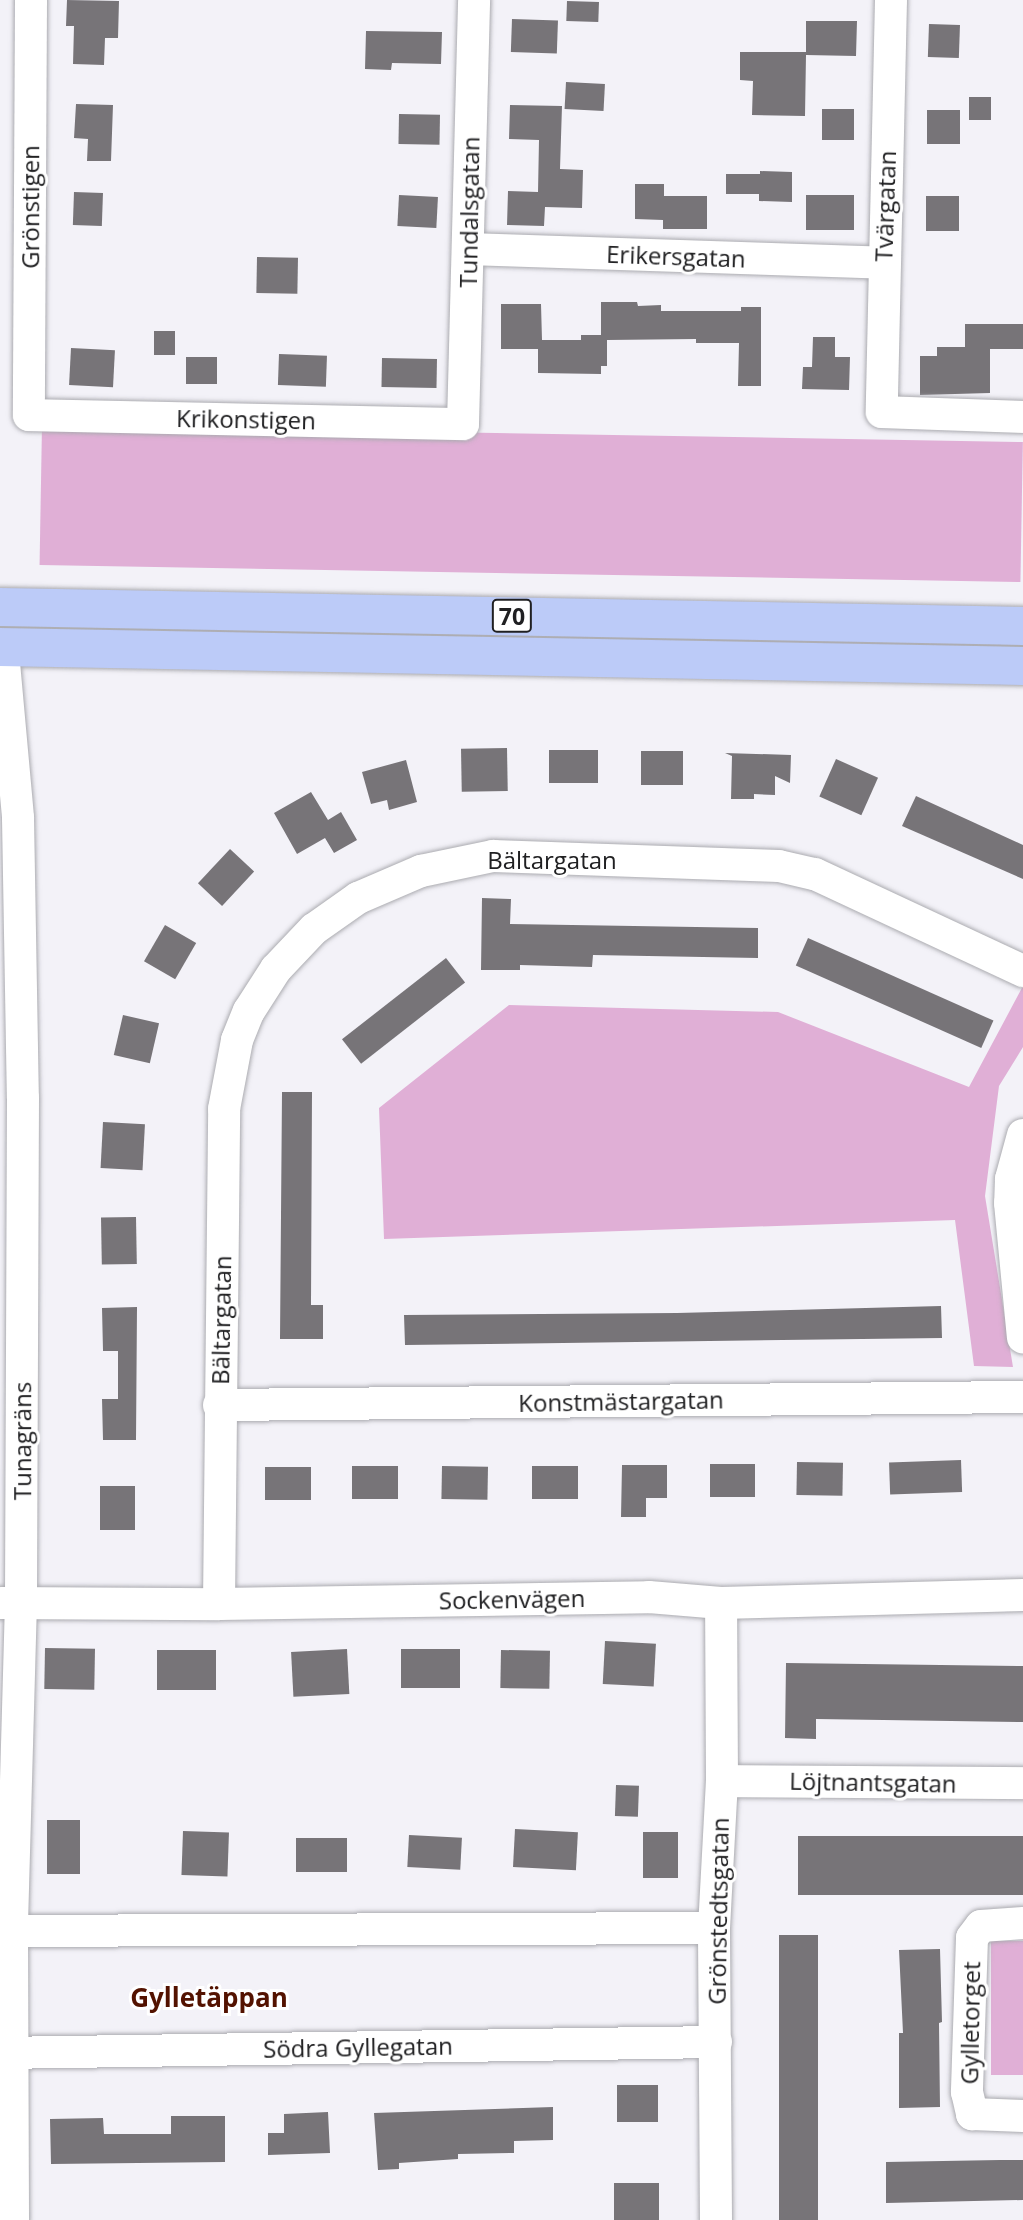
<!DOCTYPE html>
<html>
<head>
<meta charset="utf-8">
<style>
	body { margin:0 }
	#map { position:relative; width:1023px; height:2220px; overflow:hidden; background:#f3f2f8; font-family:"Open Sans",sans-serif }
	div>[style] { position:absolute }
	[style*='--x'] { left:calc(var(--x)*1px); top:calc(var(--y)*1px); width:calc(var(--w)*1px); rotate:calc(var(--a)*1deg) }
	.green>* { inset:0; background:#e0afd6; transform-origin:0 0 }
	.building>* { inset:0; background:#777478; transform-origin:0 0 }
	.roads { filter:drop-shadow(0 0 2px #ababb0) drop-shadow(0 0 2px #ababb0) }
	.minor>* { height:32px; margin:-16px; padding:0 16px; transform-origin:16px; border-radius:16px; background:#fff }
	.trunk>* { height:38px; margin:-19px; padding:0 19px; transform-origin:19px; border-radius:19px; background:#bccbf8 }
	span { translate:-50% -50%; white-space:nowrap; text-align:center; line-height:1.15; -webkit-text-stroke:6px #fff; paint-order:stroke }
	.shield-label span { padding:2px 5px; background:#fff; border:2px solid; border-radius:5px; -webkit-text-stroke-width:0 }
	.shield-label { font-size:23px; color:#202022; font-weight:700 }
	.street-label { font-size:24px; color:#202022 }
	.neighbourhood-label { font-size:26px; color:#531200; font-weight:700 }
</style>
</head>
<body>
<div id="map">
	<div class="green">
		<i style="left:42px;top:425px;width:981px;height:140px;rotate:1deg"></i>
		<i style="clip-path:polygon(1023px 986px,1023px 1047px,999px 1086px,985px 1196px,1013px 1367px,974px 1366px,955px 1220px,384px 1239px,379px 1108px,509px 1005px,778px 1012px,969px 1087px)"></i>
		<i style="left:1023px;top:1941px;width:134px;height:32px;rotate:90deg"></i>
	</div>
	<div class="building">
		<i style="clip-path:polygon(67px 0,119px 1px,118px 38px,105px 38px,104px 65px,73px 64px,74px 26px,66px 26px)"></i>
		<i style="left:567px;top:1px;width:32px;height:20px;rotate:2deg"></i>
		<i style="left:512px;top:19px;width:46px;height:33px;rotate:2deg"></i>
		<i style="clip-path:polygon(806px 21px,857px 21px,856px 56px,806px 55px,805px 116px,752px 115px,753px 81px,740px 80px,740px 52px,806px 52px)"></i>
		<i style="left:929px;top:24px;width:31px;height:33px;rotate:2deg"></i>
		<i style="clip-path:polygon(366px 31px,442px 32px,441px 64px,392px 63px,391px 70px,365px 69px)"></i>
		<i style="left:566px;top:82px;width:39px;height:27px;rotate:3deg"></i>
		<i style="left:969px;top:97px;width:22px;height:23px"></i>
		<i style="clip-path:polygon(76px 104px,113px 105px,111px 161px,87px 161px,88px 139px,74px 138px)"></i>
		<i style="clip-path:polygon(510px 105px,562px 106px,560px 169px,583px 170px,582px 208px,545px 207px,544px 226px,507px 225px,508px 191px,538px 192px,539px 140px,509px 139px)"></i>
		<i style="left:822px;top:109px;width:32px;height:31px"></i>
		<i style="left:927px;top:110px;width:33px;height:34px"></i>
		<i style="left:399px;top:114px;width:41px;height:30px;rotate:1deg"></i>
		<i style="clip-path:polygon(760px 171px,792px 172px,792px 202px,759px 201px,759px 194px,726px 194px,726px 174px,760px 174px)"></i>
		<i style="clip-path:polygon(635px 184px,664px 184px,664px 196px,707px 196px,707px 229px,663px 229px,663px 220px,635px 219px)"></i>
		<i style="left:74px;top:192px;width:29px;height:33px;rotate:2deg"></i>
		<i style="left:399px;top:195px;width:39px;height:31px;rotate:3deg"></i>
		<i style="left:806px;top:195px;width:48px;height:35px"></i>
		<i style="left:926px;top:196px;width:33px;height:35px"></i>
		<i style="left:257px;top:257px;width:41px;height:36px;rotate:1deg"></i>
		<i style="clip-path:polygon(601px 302px,637px 302px,638px 306px,661px 305px,661px 311px,741px 311px,741px 307px,761px 307px,761px 386px,738px 386px,739px 343px,696px 343px,696px 339px,607px 340px,607px 366px,601px 366px,601px 374px,538px 373px,538px 349px,501px 349px,501px 304px,541px 304px,542px 340px,581px 340px,581px 335px,601px 335px)"></i>
		<i style="clip-path:polygon(965px 324px,1023px 324px,1023px 349px,990px 349px,990px 393px,920px 395px,920px 356px,937px 356px,937px 347px,965px 347px)"></i>
		<i style="left:154px;top:331px;width:21px;height:24px"></i>
		<i style="clip-path:polygon(813px 337px,835px 337px,835px 357px,850px 357px,849px 390px,802px 389px,803px 367px,812px 367px)"></i>
		<i style="left:71px;top:348px;width:44px;height:37px;rotate:3deg"></i>
		<i style="left:279px;top:354px;width:48px;height:31px;rotate:2deg"></i>
		<i style="left:186px;top:357px;width:31px;height:27px"></i>
		<i style="left:382px;top:358px;width:55px;height:29px;rotate:1deg"></i>
		<i style="left:507px;top:748px;width:43px;height:46px;rotate:89deg"></i>
		<i style="left:549px;top:750px;width:49px;height:33px"></i>
		<i style="left:641px;top:751px;width:42px;height:34px"></i>
		<i style="clip-path:polygon(725px 753px,791px 755px,790px 783px,775px 776px,775px 795px,754px 794px,754px 799px,731px 799px,732px 756px)"></i>
		<i style="left:836px;top:759px;width:46px;height:41px;rotate:24deg"></i>
		<i style="clip-path:polygon(406px 760px,417px 802px,389px 810px,387px 800px,371px 804px,362px 772px)"></i>
		<i style="clip-path:polygon(311px 792px,328px 820px,341px 812px,357px 840px,334px 853px,325px 838px,297px 854px,274px 813px)"></i>
		<i style="clip-path:polygon(916px 796px,1023px 845px,1023px 879px,902px 826px)"></i>
		<i style="left:230px;top:849px;width:33px;height:47px;rotate:43deg"></i>
		<i style="clip-path:polygon(482px 898px,511px 899px,510px 924px,758px 928px,758px 958px,593px 955px,592px 967px,520px 965px,520px 970px,481px 970px)"></i>
		<i style="left:165px;top:925px;width:36px;height:42px;rotate:30deg"></i>
		<i style="left:808px;top:938px;width:203px;height:30px;rotate:24deg"></i>
		<i style="left:446px;top:958px;width:31px;height:132px;rotate:52deg"></i>
		<i style="left:123px;top:1015px;width:37px;height:41px;rotate:13deg"></i>
		<i style="clip-path:polygon(282px 1092px,312px 1092px,311px 1305px,323px 1305px,323px 1339px,280px 1339px)"></i>
		<i style="left:103px;top:1122px;width:42px;height:46px;rotate:3deg"></i>
		<i style="left:136px;top:1217px;width:47px;height:35px;rotate:89deg"></i>
		<i style="clip-path:polygon(941px 1306px,942px 1338px,405px 1345px,404px 1315px,677px 1313px)"></i>
		<i style="clip-path:polygon(137px 1307px,136px 1440px,103px 1440px,102px 1399px,118px 1399px,118px 1351px,103px 1351px,102px 1308px)"></i>
		<i style="left:961px;top:1460px;width:32px;height:72px;rotate:88deg"></i>
		<i style="left:797px;top:1462px;width:46px;height:33px;rotate:1deg"></i>
		<i style="left:710px;top:1464px;width:45px;height:33px"></i>
		<i style="clip-path:polygon(622px 1465px,667px 1465px,667px 1498px,646px 1498px,646px 1517px,621px 1517px)"></i>
		<i style="left:352px;top:1466px;width:46px;height:33px"></i>
		<i style="left:442px;top:1466px;width:46px;height:33px;rotate:1deg"></i>
		<i style="left:532px;top:1466px;width:46px;height:33px"></i>
		<i style="left:265px;top:1467px;width:46px;height:33px"></i>
		<i style="left:100px;top:1486px;width:35px;height:44px"></i>
		<i style="left:605px;top:1641px;width:51px;height:43px;rotate:3deg"></i>
		<i style="left:45px;top:1648px;width:50px;height:41px;rotate:1deg"></i>
		<i style="left:347px;top:1649px;width:45px;height:56px;rotate:87deg"></i>
		<i style="left:401px;top:1649px;width:59px;height:39px"></i>
		<i style="left:157px;top:1650px;width:59px;height:40px"></i>
		<i style="left:501px;top:1650px;width:49px;height:38px;rotate:1deg"></i>
		<i style="clip-path:polygon(786px 1663px,1023px 1666px,1023px 1722px,816px 1719px,816px 1739px,785px 1738px)"></i>
		<i style="left:616px;top:1785px;width:23px;height:31px;rotate:2deg"></i>
		<i style="left:47px;top:1820px;width:33px;height:54px"></i>
		<i style="left:515px;top:1829px;width:63px;height:38px;rotate:3deg"></i>
		<i style="left:183px;top:1831px;width:46px;height:44px;rotate:2deg"></i>
		<i style="left:643px;top:1832px;width:35px;height:46px"></i>
		<i style="left:409px;top:1835px;width:53px;height:32px;rotate:3deg"></i>
		<i style="left:798px;top:1836px;width:225px;height:59px"></i>
		<i style="left:296px;top:1838px;width:51px;height:34px"></i>
		<i style="left:779px;top:1935px;width:39px;height:285px"></i>
		<i style="clip-path:polygon(940px 1949px,942px 2022px,939px 2023px,940px 2107px,899px 2108px,899px 2033px,903px 2033px,899px 1950px)"></i>
		<i style="left:617px;top:2085px;width:41px;height:37px"></i>
		<i style="clip-path:polygon(553px 2107px,553px 2140px,514px 2141px,514px 2153px,458px 2154px,458px 2159px,399px 2163px,399px 2169px,378px 2170px,374px 2113px)"></i>
		<i style="clip-path:polygon(328px 2112px,330px 2153px,268px 2155px,268px 2133px,284px 2133px,284px 2114px)"></i>
		<i style="clip-path:polygon(171px 2116px,225px 2116px,225px 2162px,51px 2164px,50px 2119px,103px 2118px,104px 2134px,171px 2134px)"></i>
		<i style="clip-path:polygon(1000px 2160px,1023px 2160px,1023px 2200px,886px 2203px,886px 2162px)"></i>
		<i style="left:614px;top:2183px;width:45px;height:37px"></i>
	</div>
	<div class="roads">
		<div class="minor">
			<i style="--x:31;--y:0;--w:415;--a:90.3"></i>
			<i style="--x:29;--y:415;--w:434;--a:1.2"></i>
			<i style="--x:463;--y:424;--w:424;--a:-88.5"></i>
			<i style="--x:891;--y:0;--w:412;--a:91.3"></i>
			<i style="--x:882;--y:412;--w:141;--a:2"></i>
			<i style="--x:469;--y:249;--w:415;--a:1.9"></i>
			<i style="--x:4;--y:663;--w:156;--a:84.8"></i>
			<i style="--x:18;--y:818;--w:280;--a:89"></i>
			<i style="--x:23;--y:1098;--w:504;--a:90.23"></i>
			<i style="--x:21;--y:1602;--w:328;--a:91.6"></i>
			<i style="--x:12;--y:1930;--w:290;--a:89.8"></i>
			<i style="--x:1023;--y:1135;--w:46;--a:105.3"></i>
			<i style="--x:1011;--y:1179;--w:24;--a:92"></i>
			<i style="--x:1010;--y:1203;--w:135;--a:84.5"></i>
			<i style="--x:219;--y:1405;--w:804;--a:-0.57"></i>
			<i style="--x:1;--y:1603;--w:218;--a:0.3"></i>
			<i style="--x:219;--y:1604;--w:430;--a:-0.9"></i>
			<i style="--x:649;--y:1597;--w:72;--a:4.8"></i>
			<i style="--x:721;--y:1603;--w:302;--a:-1.5"></i>
			<i style="--x:219;--y:1604;--w:495;--a:-89.4"></i>
			<i style="--x:224;--y:1109;--w:70;--a:-79.3"></i>
			<i style="--x:237;--y:1040;--w:31;--a:-68"></i>
			<i style="--x:249;--y:1011;--w:50;--a:-57.3"></i>
			<i style="--x:276;--y:969;--w:55;--a:-46.5"></i>
			<i style="--x:314;--y:929;--w:54;--a:-35.2"></i>
			<i style="--x:358;--y:898;--w:69;--a:-23.2"></i>
			<i style="--x:421;--y:871;--w:74;--a:-11.8"></i>
			<i style="--x:493;--y:856;--w:286;--a:2"></i>
			<i style="--x:779;--y:866;--w:37;--a:13"></i>
			<i style="--x:815;--y:874;--w:230;--a:25"></i>
			<i style="--x:722;--y:1781;--w:301;--a:0.4"></i>
			<i style="--x:1023;--y:1923;--w:42;--a:175.9"></i>
			<i style="--x:981;--y:1926;--w:15;--a:127"></i>
			<i style="--x:972;--y:1938;--w:154;--a:91.9"></i>
			<i style="--x:967;--y:2092;--w:23;--a:77"></i>
			<i style="--x:972;--y:2114;--w:51;--a:2.2"></i>
			<i style="--x:0;--y:1931;--w:714;--a:-0.24"></i>
			<i style="--x:0;--y:2053;--w:716;--a:-0.88"></i>
			<i style="--x:716;--y:2220;--w:292;--a:-90.4"></i>
			<i style="--x:714;--y:1928;--w:147;--a:-86.9"></i>
			<i style="--x:722;--y:1781;--w:178;--a:-90.3"></i>
		</div>
		<div class="trunk">
			<i style="--x:0;--y:607;--w:1023;--a:1.06"></i>
			<i style="--x:0;--y:647;--w:1023;--a:1.06"></i>
		</div>
	</div>
	<div class="shield-label">
		<span style="left:512px;top:616px">70</span>
	</div>
	<div class="street-label">
		<span style="left:885px;top:206px;rotate:-88deg">Tvärgatan</span>
		<span style="left:30px;top:207px;rotate:-90deg">Grönstigen</span>
		<span style="left:469px;top:212px;rotate:-89deg">Tundalsgatan</span>
		<span style="left:676px;top:256px;rotate:2deg">Erikersgatan</span>
		<span style="left:246px;top:419px;rotate:1deg">Krikonstigen</span>
		<span style="left:552px;top:860px">Bältargatan</span>
		<span style="left:221px;top:1320px;rotate:-89deg">Bältargatan</span>
		<span style="left:621px;top:1401px;rotate:-1deg">Konstmästargatan</span>
		<span style="left:22px;top:1441px;rotate:-90deg">Tunagräns</span>
		<span style="left:512px;top:1599px;rotate:-1deg">Sockenvägen</span>
		<span style="left:873px;top:1782px;rotate:1deg">Löjtnantsgatan</span>
		<span style="left:718px;top:1911px;rotate:-89deg">Grönstedtsgatan</span>
		<span style="left:970px;top:2023px;rotate:-89deg">Gylletorget</span>
		<span style="left:358px;top:2047px;rotate:-1deg">Södra Gyllegatan</span>
	</div>
	<div class="neighbourhood-label">
		<span style="left:209px;top:1998px">Gylletäppan</span>
	</div>
</div>
</body>
</html>
